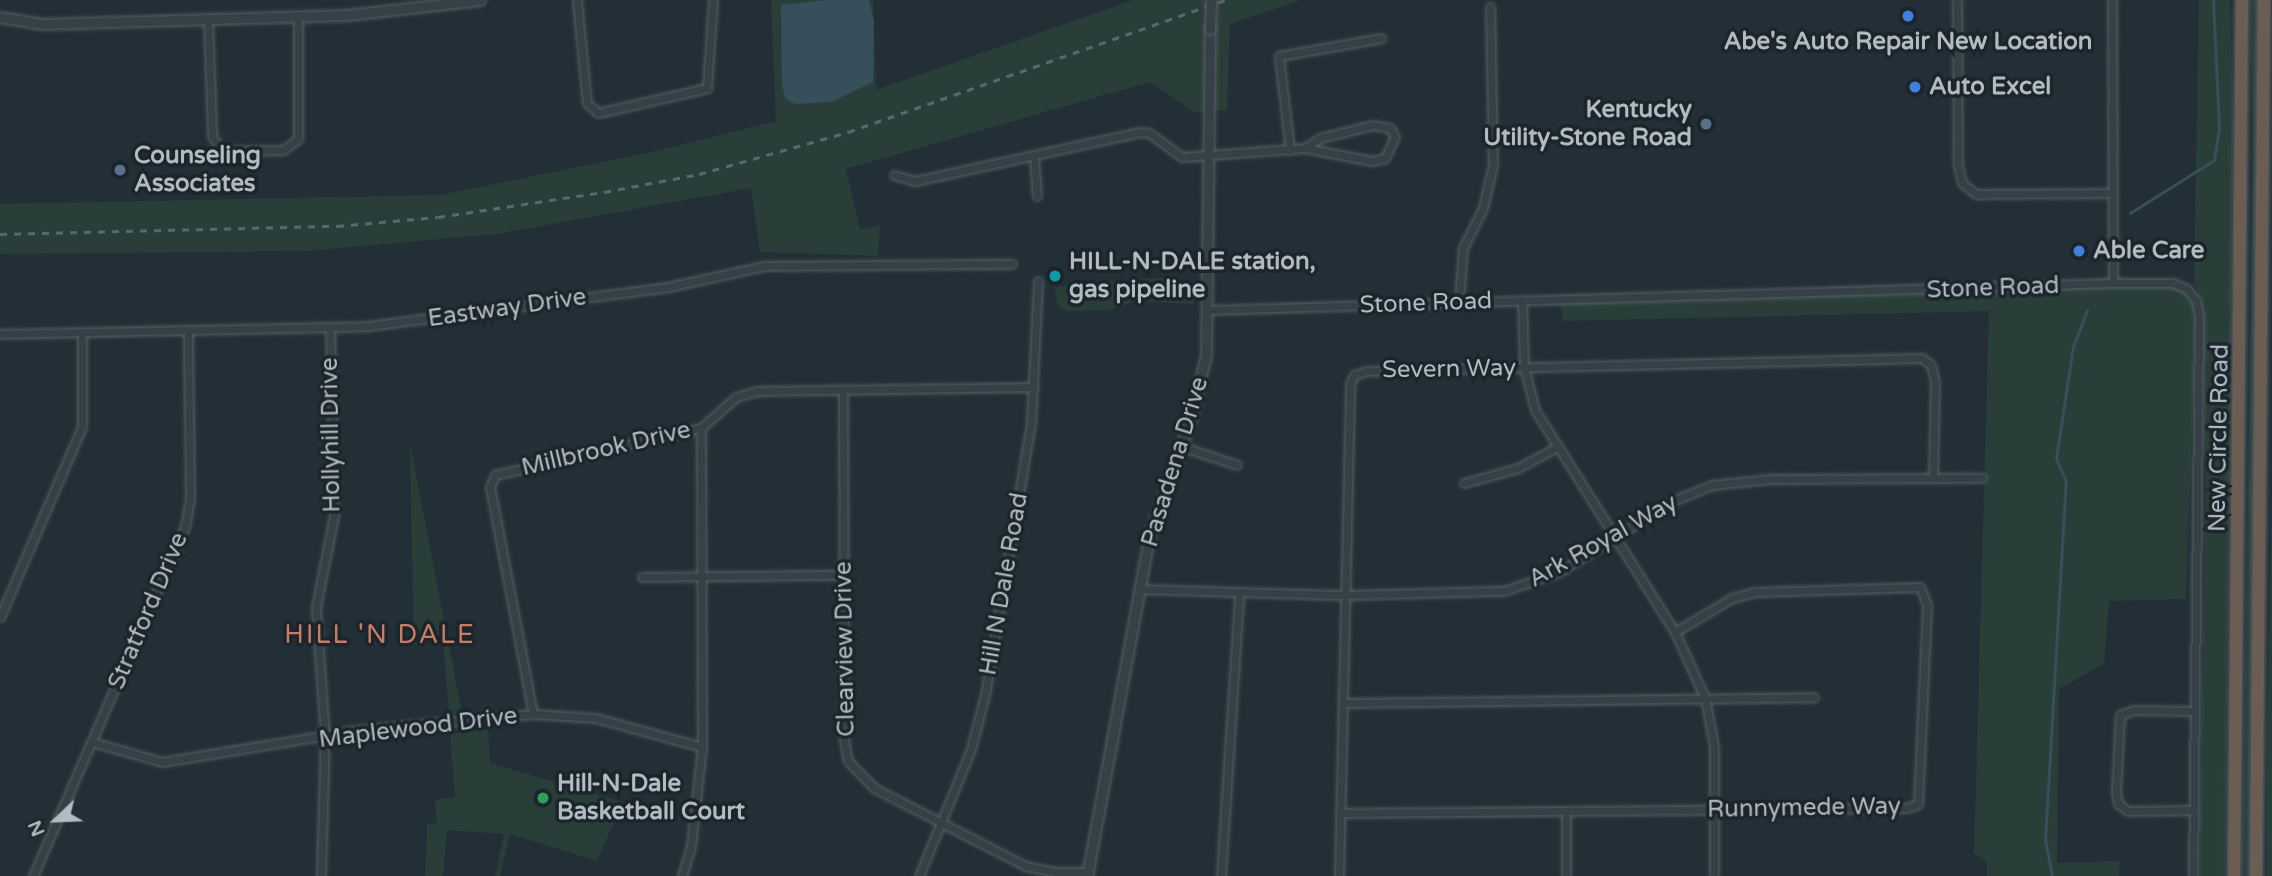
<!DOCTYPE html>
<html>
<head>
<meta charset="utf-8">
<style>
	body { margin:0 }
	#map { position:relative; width:2272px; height:876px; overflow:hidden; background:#222f36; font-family:"Varela Round",sans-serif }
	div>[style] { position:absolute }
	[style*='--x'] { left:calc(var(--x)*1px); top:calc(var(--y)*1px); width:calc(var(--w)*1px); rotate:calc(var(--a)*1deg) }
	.green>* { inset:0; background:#2a3e39 }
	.water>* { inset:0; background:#374e5b }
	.stream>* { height:2.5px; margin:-1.25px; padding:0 1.25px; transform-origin:1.25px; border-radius:1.25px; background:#374e5b }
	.roads { filter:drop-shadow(0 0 2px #535e64) drop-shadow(0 0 2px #535e64) }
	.minor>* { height:7px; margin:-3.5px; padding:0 3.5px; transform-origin:3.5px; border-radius:3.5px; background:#364047 }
	.tertiary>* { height:9px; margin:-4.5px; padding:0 4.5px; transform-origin:4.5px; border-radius:4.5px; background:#364047 }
	.motorway>* { height:12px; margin:-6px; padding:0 6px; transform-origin:6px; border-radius:6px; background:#6c5d53 }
	.rail>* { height:2.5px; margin-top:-1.25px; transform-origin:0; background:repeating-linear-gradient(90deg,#5a676f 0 7px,transparent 0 14px) }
	.bridges { filter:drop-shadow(0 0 2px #535e64) drop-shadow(0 0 2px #535e64) }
	.tertiary-bridge>* { height:9px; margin:-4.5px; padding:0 4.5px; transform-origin:4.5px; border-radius:4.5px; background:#364047 }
	.dots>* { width:19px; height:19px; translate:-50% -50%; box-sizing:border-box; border:4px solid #1b252b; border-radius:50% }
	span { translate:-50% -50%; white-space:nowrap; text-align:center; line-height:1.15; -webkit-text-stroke:7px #1b252b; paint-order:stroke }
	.poi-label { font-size:24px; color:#b0bbc3; font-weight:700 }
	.left { translate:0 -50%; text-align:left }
	.right { translate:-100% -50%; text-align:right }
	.street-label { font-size:24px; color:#b0bbc3 }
	.neighbourhood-label { font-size:26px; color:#c97d65; letter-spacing:2px }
	.north { position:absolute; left:21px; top:785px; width:70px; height:70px; -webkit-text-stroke:5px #1b252b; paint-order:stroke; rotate:247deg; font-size:19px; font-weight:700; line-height:28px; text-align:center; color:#b0bbc3 }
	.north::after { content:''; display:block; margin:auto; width:24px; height:32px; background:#b0bbc3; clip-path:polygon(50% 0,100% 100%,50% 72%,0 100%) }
</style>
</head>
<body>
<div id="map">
	<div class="green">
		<i style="clip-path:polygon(771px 0,873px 0,876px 90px,1133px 0,1301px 0,1230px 24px,1227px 110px,1196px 113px,1150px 82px,846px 169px,860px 229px,880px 225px,878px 256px,760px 252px,751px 188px,497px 234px,306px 251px,0 254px,0 204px,440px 195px,652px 152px,776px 121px)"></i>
		<i style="clip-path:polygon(2199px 0,2230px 0,2233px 114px,2225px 876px,2199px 876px,2206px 479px,2201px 299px,2194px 283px)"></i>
		<i style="clip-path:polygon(2250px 0,2258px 0,2251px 876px,2242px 876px,2253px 153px)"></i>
		<i style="clip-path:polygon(1169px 278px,1197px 282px,1193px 304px,1136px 301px,1109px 310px,1067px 311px,1058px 306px,1055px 291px,1055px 287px,1091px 282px)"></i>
		<i style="clip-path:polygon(2148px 283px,2187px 289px,2196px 301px,2186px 599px,2109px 601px,2104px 663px,2059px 689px,2057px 863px,2120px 861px,2119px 876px,1987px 876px,1987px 862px,1974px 853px,1989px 311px,1563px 321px,1560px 299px)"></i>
		<i style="clip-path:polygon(410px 444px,462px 713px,449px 714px,443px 639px,414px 645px)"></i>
		<i style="clip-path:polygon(2272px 492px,2272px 876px,2267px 876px,2267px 742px)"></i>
		<i style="clip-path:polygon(488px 729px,490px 763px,623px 802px,597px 861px,510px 834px,500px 876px,495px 876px,504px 834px,447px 830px,443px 876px,425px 876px,427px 824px,437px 823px,435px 800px,455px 797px,450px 734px)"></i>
	</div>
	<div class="water">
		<i style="clip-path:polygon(826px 0,869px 0,874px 21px,873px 82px,831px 102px,795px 104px,785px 98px,782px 84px,781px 5px)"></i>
	</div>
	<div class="stream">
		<i style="--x:2130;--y:213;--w:99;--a:-32.2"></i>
		<i style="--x:2214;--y:160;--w:33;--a:-81"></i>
		<i style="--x:2219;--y:127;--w:127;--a:-92.7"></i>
		<i style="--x:2052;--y:876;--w:36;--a:-101"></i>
		<i style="--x:2045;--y:841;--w:360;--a:-86.7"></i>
		<i style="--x:2066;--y:482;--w:25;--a:-113"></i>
		<i style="--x:2056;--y:459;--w:113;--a:-81.4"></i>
		<i style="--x:2073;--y:347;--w:39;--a:-69"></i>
	</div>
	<div class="roads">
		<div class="minor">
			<i style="--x:577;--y:0;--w:103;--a:84.5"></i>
			<i style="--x:587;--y:103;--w:15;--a:42"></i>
			<i style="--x:598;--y:113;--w:112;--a:-12.9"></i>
			<i style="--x:707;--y:88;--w:88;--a:-86.1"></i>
			<i style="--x:1957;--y:0;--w:165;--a:89.7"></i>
			<i style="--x:1958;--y:165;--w:18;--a:77"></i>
			<i style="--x:1962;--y:183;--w:18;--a:38"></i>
			<i style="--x:1976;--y:194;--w:136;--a:-0.4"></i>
			<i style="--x:2112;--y:0;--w:283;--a:89.8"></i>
			<i style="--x:208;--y:19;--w:117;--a:88"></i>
			<i style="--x:212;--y:136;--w:15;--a:58"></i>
			<i style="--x:220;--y:149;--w:10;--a:11"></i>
			<i style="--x:230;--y:151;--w:53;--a:-1.1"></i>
			<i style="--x:283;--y:150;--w:19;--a:-36"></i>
			<i style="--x:298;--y:139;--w:123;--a:-90"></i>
			<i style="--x:1290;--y:150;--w:95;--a:-96.7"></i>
			<i style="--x:1279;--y:56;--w:104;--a:-10"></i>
			<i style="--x:1034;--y:156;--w:40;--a:85.7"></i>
			<i style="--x:894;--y:175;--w:22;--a:16"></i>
			<i style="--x:915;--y:181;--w:229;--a:-12.3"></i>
			<i style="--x:1139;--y:132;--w:10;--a:6"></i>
			<i style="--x:1149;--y:133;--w:41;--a:36"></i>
			<i style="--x:1182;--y:157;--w:123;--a:-4.2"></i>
			<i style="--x:1305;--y:148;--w:68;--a:11"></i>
			<i style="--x:1372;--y:161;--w:13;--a:-13"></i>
			<i style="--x:1385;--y:158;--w:23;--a:-65"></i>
			<i style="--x:1395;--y:137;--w:10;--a:-119"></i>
			<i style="--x:1390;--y:128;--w:17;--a:-170"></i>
			<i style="--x:1373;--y:125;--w:55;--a:166.2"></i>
			<i style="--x:1320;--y:138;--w:18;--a:146"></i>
			<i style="--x:1522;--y:300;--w:67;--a:88.3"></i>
			<i style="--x:1524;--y:367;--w:44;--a:75.7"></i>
			<i style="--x:1535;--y:410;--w:262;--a:57.8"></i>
			<i style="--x:1675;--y:632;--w:72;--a:65.6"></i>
			<i style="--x:1705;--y:698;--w:49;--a:79.4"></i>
			<i style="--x:1714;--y:746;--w:130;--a:90"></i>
			<i style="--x:1459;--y:301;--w:53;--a:-85.7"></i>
			<i style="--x:1463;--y:248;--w:45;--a:-63.4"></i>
			<i style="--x:1483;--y:208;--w:45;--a:-77.2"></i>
			<i style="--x:1493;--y:164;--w:157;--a:-91.1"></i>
			<i style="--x:1208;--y:310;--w:905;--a:-1.71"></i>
			<i style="--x:2113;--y:283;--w:60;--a:0"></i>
			<i style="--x:2173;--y:283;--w:15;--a:23"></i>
			<i style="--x:2187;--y:289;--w:15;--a:53"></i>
			<i style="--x:2196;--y:301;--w:16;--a:79"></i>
			<i style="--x:2199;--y:317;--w:559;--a:90.61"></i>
			<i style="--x:0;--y:334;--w:368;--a:-1.2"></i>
			<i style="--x:368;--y:326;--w:303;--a:-7.4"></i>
			<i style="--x:668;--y:287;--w:98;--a:-12.3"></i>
			<i style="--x:764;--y:266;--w:248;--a:-0.5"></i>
			<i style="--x:843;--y:390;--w:349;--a:89.8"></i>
			<i style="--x:844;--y:739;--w:22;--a:80"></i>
			<i style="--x:848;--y:761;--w:37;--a:46"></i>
			<i style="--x:874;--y:788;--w:170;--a:27.3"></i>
			<i style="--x:1025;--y:866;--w:31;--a:11"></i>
			<i style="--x:1055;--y:872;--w:34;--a:0"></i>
			<i style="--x:1180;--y:446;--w:60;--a:18.4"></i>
			<i style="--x:1464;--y:483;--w:56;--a:-15.5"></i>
			<i style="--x:1518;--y:468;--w:44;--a:-28.3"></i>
			<i style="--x:642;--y:577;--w:202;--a:-0.6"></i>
			<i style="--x:1139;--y:589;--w:207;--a:1.7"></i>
			<i style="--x:1346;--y:595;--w:158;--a:-1.5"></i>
			<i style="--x:1504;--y:591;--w:58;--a:-19.1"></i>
			<i style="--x:1559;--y:572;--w:134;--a:-31.9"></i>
			<i style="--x:1673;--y:501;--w:42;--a:-22.3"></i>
			<i style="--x:1712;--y:485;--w:58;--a:-5.9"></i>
			<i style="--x:1770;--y:479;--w:212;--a:-0.3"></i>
			<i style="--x:0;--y:617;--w:207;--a:-66.7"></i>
			<i style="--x:82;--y:427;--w:95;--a:-90"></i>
			<i style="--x:1344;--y:703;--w:470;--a:-0.7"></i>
			<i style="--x:533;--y:714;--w:231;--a:-100.7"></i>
			<i style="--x:490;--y:487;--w:13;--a:-67"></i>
			<i style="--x:495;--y:475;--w:211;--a:-12.9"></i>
			<i style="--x:701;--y:428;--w:47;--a:-41.5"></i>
			<i style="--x:736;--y:397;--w:22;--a:-16"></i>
			<i style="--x:757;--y:391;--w:277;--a:-0.8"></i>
			<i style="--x:92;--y:742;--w:73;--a:15.9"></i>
			<i style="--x:162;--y:762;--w:199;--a:-9.3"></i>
			<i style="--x:358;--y:730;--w:176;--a:-5.2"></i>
			<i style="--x:533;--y:714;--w:63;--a:3.6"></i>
			<i style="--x:596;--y:718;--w:110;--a:15.3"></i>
			<i style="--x:2194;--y:810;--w:66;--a:179.1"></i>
			<i style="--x:2128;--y:811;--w:12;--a:-145"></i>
			<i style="--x:2118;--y:804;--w:12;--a:-99"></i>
			<i style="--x:2116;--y:792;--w:77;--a:-87"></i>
			<i style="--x:2120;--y:715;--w:15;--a:-20"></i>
			<i style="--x:2134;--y:710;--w:60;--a:1"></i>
			<i style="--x:1341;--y:813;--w:566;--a:-0.51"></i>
			<i style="--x:1907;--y:808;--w:12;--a:-20"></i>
			<i style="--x:1918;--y:804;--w:199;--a:-87.4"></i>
			<i style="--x:1927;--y:605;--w:19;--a:-111"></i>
			<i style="--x:1920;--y:587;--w:165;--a:178.3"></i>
			<i style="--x:1755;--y:592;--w:24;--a:165"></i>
			<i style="--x:1732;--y:598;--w:66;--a:149.2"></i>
			<i style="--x:33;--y:876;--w:381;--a:-66.5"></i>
			<i style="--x:185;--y:527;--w:29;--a:-80"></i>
			<i style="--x:190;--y:498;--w:167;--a:-90.7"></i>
			<i style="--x:321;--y:876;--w:139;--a:-88.4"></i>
			<i style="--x:325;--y:737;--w:130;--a:-94"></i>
			<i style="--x:316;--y:607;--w:93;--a:-78.8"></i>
			<i style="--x:334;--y:516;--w:188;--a:-91.2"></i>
			<i style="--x:682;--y:876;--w:31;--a:-73"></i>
			<i style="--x:691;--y:846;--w:100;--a:-83.7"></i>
			<i style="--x:702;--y:747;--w:319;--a:-90.2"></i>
			<i style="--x:919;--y:876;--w:137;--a:-67.7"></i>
			<i style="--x:971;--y:749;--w:56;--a:-75.5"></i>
			<i style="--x:985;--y:695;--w:275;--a:-80.4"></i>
			<i style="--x:1031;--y:424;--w:143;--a:-87.2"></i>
			<i style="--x:1221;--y:876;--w:283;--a:-86.3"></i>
			<i style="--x:1339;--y:876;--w:492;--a:-88.7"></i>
			<i style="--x:1350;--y:384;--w:10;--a:-66"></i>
			<i style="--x:1354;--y:375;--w:14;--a:-17"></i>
			<i style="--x:1367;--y:371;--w:555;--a:-1.34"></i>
			<i style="--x:1922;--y:358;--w:11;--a:38"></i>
			<i style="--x:1931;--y:365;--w:17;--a:77"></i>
			<i style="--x:1935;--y:382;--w:95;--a:91.2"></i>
			<i style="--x:1566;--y:876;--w:64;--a:-90"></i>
		</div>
		<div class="tertiary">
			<i style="--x:0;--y:17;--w:43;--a:9.5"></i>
			<i style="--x:42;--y:24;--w:306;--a:-1.7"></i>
			<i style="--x:348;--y:15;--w:133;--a:-6.5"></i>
			<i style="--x:1087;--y:876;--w:348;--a:-79.6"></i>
			<i style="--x:1150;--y:534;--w:123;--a:-70.5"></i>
			<i style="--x:1191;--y:418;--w:65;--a:-76.6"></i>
			<i style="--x:1206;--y:355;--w:326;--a:-89.3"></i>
		</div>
		<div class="motorway">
			<i style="--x:2234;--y:876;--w:876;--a:-89.48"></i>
			<i style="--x:2256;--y:876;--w:876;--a:-89.48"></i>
		</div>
	</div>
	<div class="rail">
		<i style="--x:0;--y:234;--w:337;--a:-1.4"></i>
		<i style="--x:337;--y:226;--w:101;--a:-5.1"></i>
		<i style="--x:438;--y:217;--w:168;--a:-8.6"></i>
		<i style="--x:604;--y:192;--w:97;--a:-10.7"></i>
		<i style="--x:699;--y:174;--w:155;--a:-15.7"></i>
		<i style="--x:848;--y:132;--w:399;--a:-19.3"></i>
	</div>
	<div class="bridges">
		<div class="tertiary-bridge">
			<i style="--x:1210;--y:29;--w:29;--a:-88"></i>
		</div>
	</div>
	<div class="dots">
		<i style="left:1908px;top:16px;background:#3f7fe0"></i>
		<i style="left:1915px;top:87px;background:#3f7fe0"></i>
		<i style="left:1706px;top:124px;background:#5c6f8a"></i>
		<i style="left:120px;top:170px;background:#5c6f8a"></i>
		<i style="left:2079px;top:251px;background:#3f7fe0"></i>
		<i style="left:1055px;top:276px;background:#0f9aa8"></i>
		<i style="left:543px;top:798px;background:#2e9e5b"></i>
	</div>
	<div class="poi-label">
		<span style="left:1908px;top:42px">Abe's Auto Repair New Location</span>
		<span class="left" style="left:1929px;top:87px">Auto Excel</span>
		<span class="right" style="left:1692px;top:124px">Kentucky<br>Utility-Stone Road</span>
		<span class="left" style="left:134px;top:170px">Counseling<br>Associates</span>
		<span class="left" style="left:2093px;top:251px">Able Care</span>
		<span class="left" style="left:1069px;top:276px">HILL-N-DALE station,<br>gas pipeline</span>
		<span class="left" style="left:557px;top:798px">Hill-N-Dale<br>Basketball Court</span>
	</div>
	<div class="street-label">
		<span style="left:1993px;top:288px;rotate:-2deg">Stone Road</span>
		<span style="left:1426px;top:303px;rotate:-2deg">Stone Road</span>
		<span style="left:507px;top:308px;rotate:-8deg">Eastway Drive</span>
		<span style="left:1449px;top:369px;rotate:-1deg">Severn Way</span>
		<span style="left:331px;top:435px;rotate:-91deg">Hollyhill Drive</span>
		<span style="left:2219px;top:438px;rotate:-89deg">New Circle Road</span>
		<span style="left:606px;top:449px;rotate:-13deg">Millbrook Drive</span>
		<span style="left:1175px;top:462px;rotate:-73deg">Pasadena Drive</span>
		<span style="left:1603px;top:541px;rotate:-29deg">Ark Royal Way</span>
		<span style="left:1004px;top:584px;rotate:-80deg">Hill N Dale Road</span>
		<span style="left:148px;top:611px;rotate:-67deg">Stratford Drive</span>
		<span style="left:845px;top:649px;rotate:-91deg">Clearview Drive</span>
		<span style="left:418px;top:728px;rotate:-7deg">Maplewood Drive</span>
		<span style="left:1804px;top:808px;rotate:-1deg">Runnymede Way</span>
	</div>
	<div class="neighbourhood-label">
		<span style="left:380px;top:635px">HILL 'N DALE</span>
	</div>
	<div class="north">N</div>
</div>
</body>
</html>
